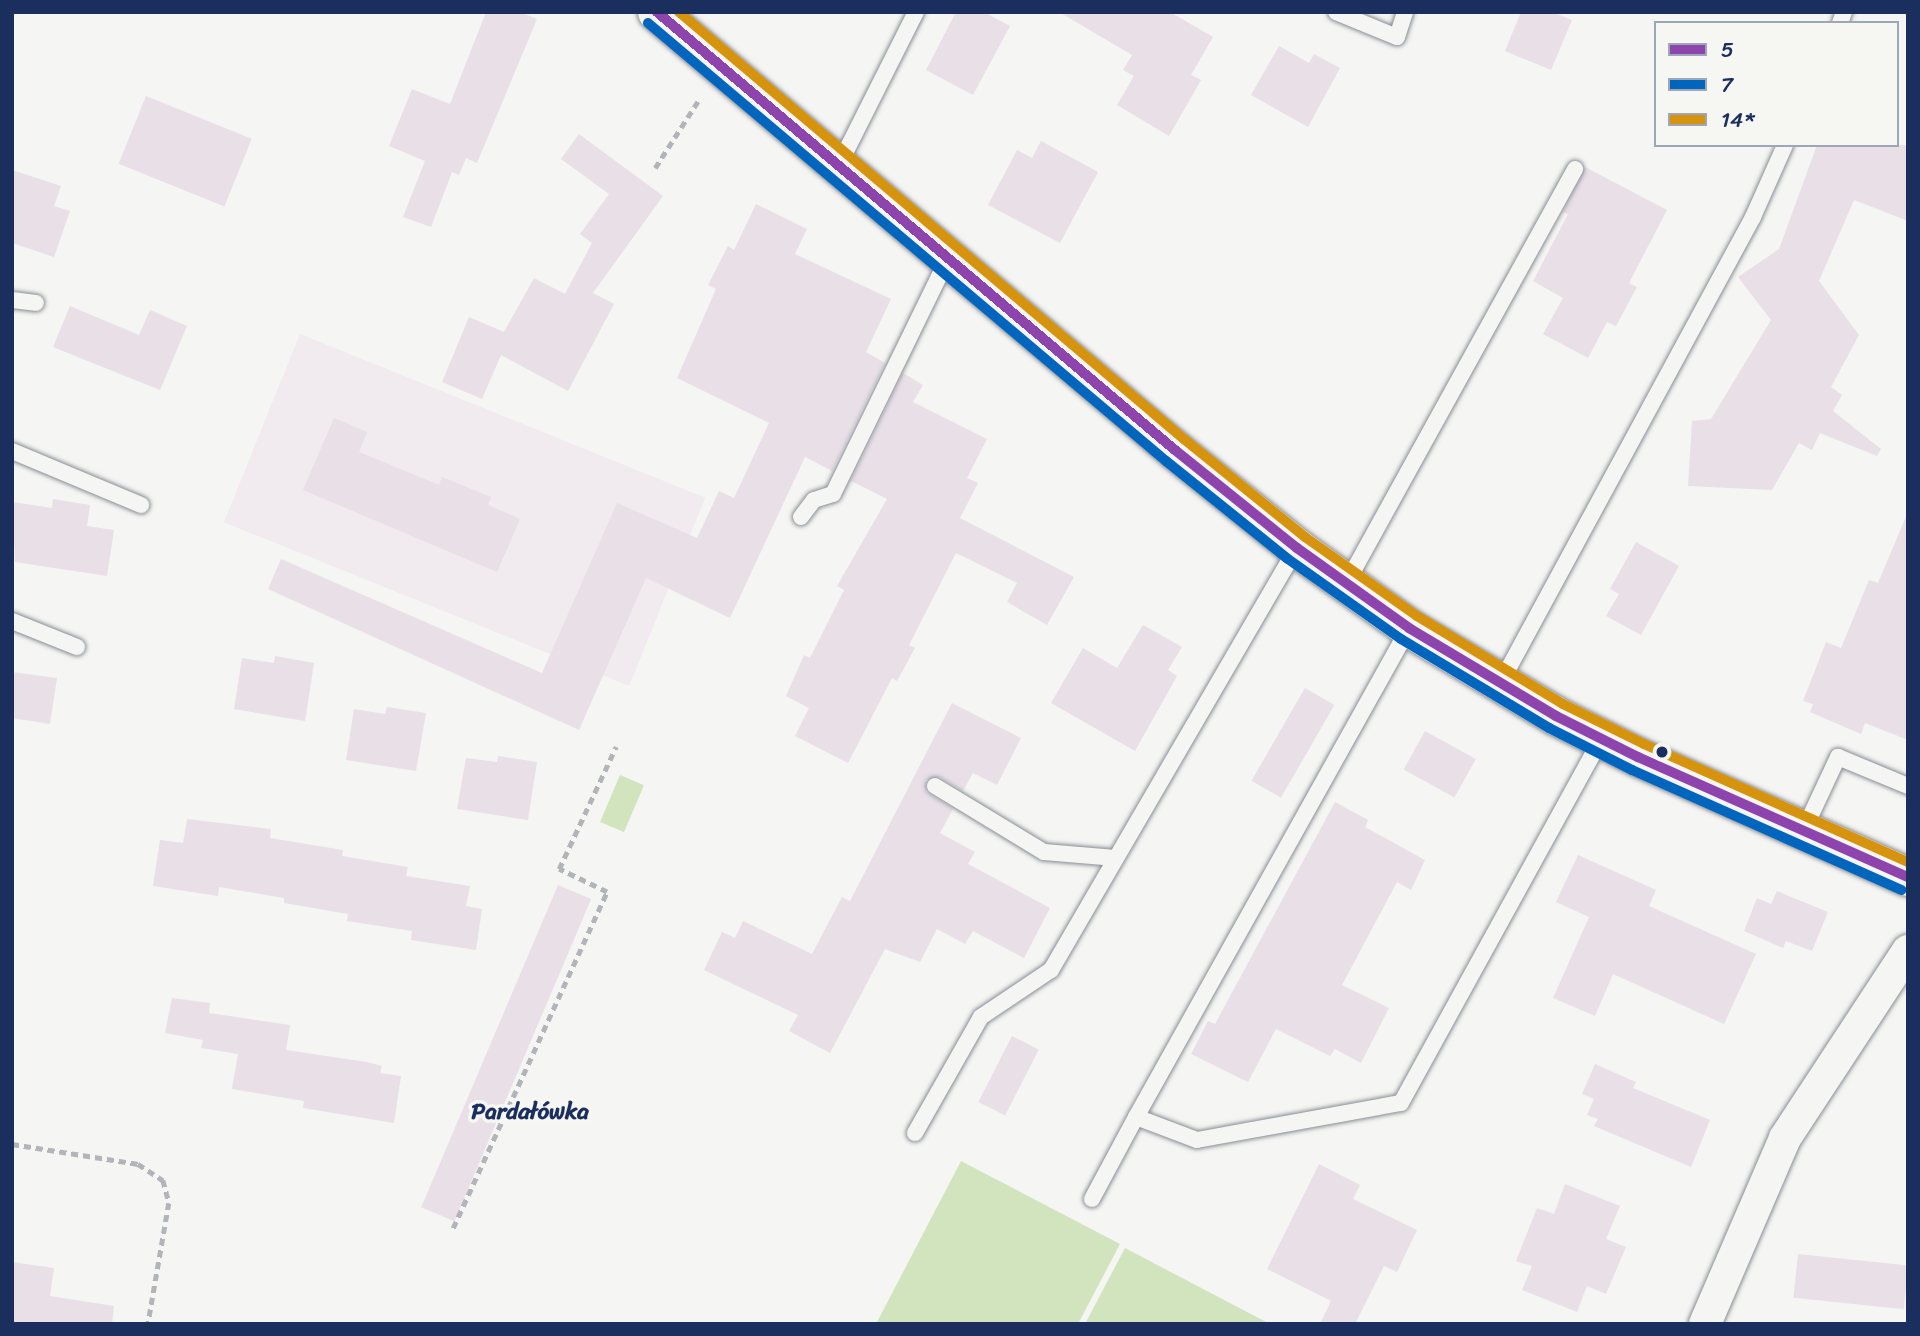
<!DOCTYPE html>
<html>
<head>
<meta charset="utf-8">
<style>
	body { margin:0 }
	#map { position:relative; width:1920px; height:1336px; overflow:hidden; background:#f5f5f3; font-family:Sriracha,sans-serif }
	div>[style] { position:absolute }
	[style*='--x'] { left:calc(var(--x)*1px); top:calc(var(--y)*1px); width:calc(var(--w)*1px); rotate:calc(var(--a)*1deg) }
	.built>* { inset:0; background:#f1eaee; transform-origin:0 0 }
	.green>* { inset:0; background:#d1e4bd; transform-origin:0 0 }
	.building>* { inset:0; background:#e8dfe7; transform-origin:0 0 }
	.path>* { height:4.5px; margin-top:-2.25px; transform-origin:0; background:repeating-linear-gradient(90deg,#b2b4b9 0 7px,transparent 0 12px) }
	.roads { filter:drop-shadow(0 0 2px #898d95) drop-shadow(0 0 2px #898d95) }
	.service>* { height:16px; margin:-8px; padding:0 8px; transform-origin:8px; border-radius:8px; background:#f5f5f3 }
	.minor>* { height:32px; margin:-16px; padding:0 16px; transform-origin:16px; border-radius:16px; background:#f5f5f3 }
	.tertiary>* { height:38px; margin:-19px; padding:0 19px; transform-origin:19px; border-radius:19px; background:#f5f5f3 }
	.bus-1>* { height:10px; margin:-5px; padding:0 5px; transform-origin:5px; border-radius:5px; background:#8e44ad }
	.bus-2>* { height:10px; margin:-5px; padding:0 5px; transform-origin:5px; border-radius:5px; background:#0065bd }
	.bus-3>* { height:10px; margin:-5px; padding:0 5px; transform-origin:5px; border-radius:5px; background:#d6940e }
	.dots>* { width:19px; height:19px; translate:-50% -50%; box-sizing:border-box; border:4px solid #f6f6f2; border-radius:50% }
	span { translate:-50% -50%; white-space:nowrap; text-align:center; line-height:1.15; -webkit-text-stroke:7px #f6f6f2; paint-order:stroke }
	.neighbourhood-label { font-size:23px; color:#1b2f5e; font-weight:700 }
	.frame { position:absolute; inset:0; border:14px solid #1b2f5e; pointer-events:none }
	.legend { position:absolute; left:1654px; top:21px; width:245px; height:126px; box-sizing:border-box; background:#f6f6f2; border:2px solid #9ea6b7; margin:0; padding:9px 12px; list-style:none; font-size:21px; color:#1b2f5e }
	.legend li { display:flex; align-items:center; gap:14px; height:35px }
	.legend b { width:35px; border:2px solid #9ea6b7 }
</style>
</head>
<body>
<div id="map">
	<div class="built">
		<i style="left:300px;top:334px;width:437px;height:203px;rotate:22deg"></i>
	</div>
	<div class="green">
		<i style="left:620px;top:775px;width:26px;height:51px;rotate:23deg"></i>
		<i style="clip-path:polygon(961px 1161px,1120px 1244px,1078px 1324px,876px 1324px)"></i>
		<i style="clip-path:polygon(1125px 1248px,1270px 1324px,1085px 1324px)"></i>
	</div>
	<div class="building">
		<i style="clip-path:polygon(486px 12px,520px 12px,537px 19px,477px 163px,466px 158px,459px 175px,452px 172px,431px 227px,403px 217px,425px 161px,389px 146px,412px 89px,450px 104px)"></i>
		<i style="clip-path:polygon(956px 12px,984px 12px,1010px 26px,973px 95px,926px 70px)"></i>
		<i style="clip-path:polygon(1059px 12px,1170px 12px,1213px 37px,1191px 75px,1201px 80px,1169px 136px,1117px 105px,1134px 76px,1123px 70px,1132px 55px)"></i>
		<i style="clip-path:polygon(1521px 12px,1552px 12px,1572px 20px,1551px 70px,1505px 51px)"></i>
		<i style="clip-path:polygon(1279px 46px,1309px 63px,1314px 54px,1340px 68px,1308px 127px,1251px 95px)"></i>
		<i style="left:146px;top:96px;width:114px;height:73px;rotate:22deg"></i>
		<i style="clip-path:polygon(579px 134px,663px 196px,593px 293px,614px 304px,568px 391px,501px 355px,482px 399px,442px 382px,469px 317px,504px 332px,534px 278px,565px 294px,592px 243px,580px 234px,609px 194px,561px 159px)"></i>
		<i style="clip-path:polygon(1041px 141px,1098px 172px,1060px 243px,988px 205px,1017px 150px,1032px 158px)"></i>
		<i style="clip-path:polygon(1817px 145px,1908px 145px,1908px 221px,1854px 200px,1819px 281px,1859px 335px,1831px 387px,1842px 395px,1833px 411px,1881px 449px,1877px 456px,1820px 433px,1812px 450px,1799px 443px,1772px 490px,1688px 486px,1692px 421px,1711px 419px,1771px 320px,1738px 277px,1779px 249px)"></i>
		<i style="clip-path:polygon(1585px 167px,1667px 210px,1629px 283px,1637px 287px,1616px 326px,1607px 322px,1588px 358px,1543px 334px,1563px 298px,1533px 281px,1568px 214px,1563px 212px)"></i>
		<i style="clip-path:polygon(12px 170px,61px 186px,54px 206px,70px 211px,54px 257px,12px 243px)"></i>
		<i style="clip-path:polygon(756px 204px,807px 229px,795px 254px,891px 299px,866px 352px,885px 363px,832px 471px,805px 457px,730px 618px,646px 578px,579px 730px,268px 589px,281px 559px,542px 673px,617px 503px,697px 538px,719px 491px,734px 498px,769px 423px,677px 378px,716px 289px,708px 285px,728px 246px,734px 250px)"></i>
		<i style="clip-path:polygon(70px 306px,139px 335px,150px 310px,187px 326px,160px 390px,53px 347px)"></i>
		<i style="clip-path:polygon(903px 373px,923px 385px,913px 402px,987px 439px,967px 478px,978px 483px,960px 518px,1074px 577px,1047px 625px,1007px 602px,1017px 583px,956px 553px,909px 645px,915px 648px,897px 681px,892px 678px,848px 763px,795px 736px,809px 708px,786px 696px,804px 655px,810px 658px,844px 590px,837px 586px,887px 499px,851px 481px)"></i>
		<i style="clip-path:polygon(334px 418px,367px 432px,359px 452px,439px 485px,442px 477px,491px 497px,488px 505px,520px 519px,497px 572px,303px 490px)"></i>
		<i style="clip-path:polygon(53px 499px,90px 505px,87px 526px,114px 530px,107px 576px,15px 562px,12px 502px,52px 508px)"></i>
		<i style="clip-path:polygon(1907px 514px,1908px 514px,1908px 740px,1865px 723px,1861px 734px,1810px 712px,1813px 704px,1803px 701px,1826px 642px,1841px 648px,1869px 580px,1878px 583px)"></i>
		<i style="clip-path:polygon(1636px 542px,1679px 566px,1641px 635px,1606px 616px,1619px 594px,1610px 589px)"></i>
		<i style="clip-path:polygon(1143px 625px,1182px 647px,1168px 670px,1177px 676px,1135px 751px,1051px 703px,1083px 648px,1117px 668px)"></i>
		<i style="clip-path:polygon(275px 656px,314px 663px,305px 721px,234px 709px,242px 658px,274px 663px)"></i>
		<i style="clip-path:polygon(12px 672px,57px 678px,50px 724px,12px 718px)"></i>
		<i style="left:1305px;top:688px;width:34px;height:107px;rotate:30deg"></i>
		<i style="clip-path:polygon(952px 703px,1021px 738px,997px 785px,973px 773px,963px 791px,940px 777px,926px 780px,926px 792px,953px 809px,940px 833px,975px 852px,968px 864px,1050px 908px,1024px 958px,973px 931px,965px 944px,937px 929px,920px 962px,885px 949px,830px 1053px,789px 1031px,798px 1015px,704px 970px,722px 932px,735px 938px,743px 921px,812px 954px,842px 897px,850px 901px)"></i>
		<i style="clip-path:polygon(387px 707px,426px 713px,416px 771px,346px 760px,354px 709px,385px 714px)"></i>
		<i style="left:1425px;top:731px;width:58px;height:44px;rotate:29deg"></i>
		<i style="clip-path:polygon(498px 756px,537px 762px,528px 820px,457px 809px,466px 758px,497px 762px)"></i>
		<i style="clip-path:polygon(1335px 802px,1368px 820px,1365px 827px,1425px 860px,1411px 890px,1397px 882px,1342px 985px,1389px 1008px,1361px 1063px,1335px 1049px,1330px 1056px,1276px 1029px,1248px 1082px,1191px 1054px,1208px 1021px,1215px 1024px)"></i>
		<i style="clip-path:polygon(187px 819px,271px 829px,270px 838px,343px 850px,342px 856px,408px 867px,406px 876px,470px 886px,466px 906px,482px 909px,476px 950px,411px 940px,412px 931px,347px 921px,348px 914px,284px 903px,284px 898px,219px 887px,218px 896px,153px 886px,160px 840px,183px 843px)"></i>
		<i style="clip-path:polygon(1578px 855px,1656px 890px,1649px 906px,1756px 954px,1724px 1024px,1613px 974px,1595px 1016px,1553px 998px,1589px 917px,1556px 902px)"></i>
		<i style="left:558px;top:885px;width:36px;height:350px;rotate:23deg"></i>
		<i style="clip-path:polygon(1777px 891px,1828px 912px,1812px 951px,1786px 941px,1783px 948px,1744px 931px,1757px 898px,1771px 904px)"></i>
		<i style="clip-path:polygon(172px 998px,210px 1003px,209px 1013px,290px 1025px,286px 1050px,367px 1062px,382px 1066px,380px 1073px,401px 1076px,394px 1123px,303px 1108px,304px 1101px,232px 1089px,238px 1054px,201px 1048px,203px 1040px,165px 1033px)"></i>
		<i style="left:1012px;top:1036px;width:30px;height:74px;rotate:27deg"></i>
		<i style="clip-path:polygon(1595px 1064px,1636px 1082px,1633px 1088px,1710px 1120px,1691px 1167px,1594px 1126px,1598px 1119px,1587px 1115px,1594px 1099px,1582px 1094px)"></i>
		<i style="clip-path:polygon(1319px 1164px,1360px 1185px,1353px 1199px,1417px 1230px,1397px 1272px,1384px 1266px,1355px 1324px,1320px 1324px,1331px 1301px,1267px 1269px)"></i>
		<i style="clip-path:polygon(1565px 1184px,1620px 1206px,1606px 1239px,1626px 1247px,1606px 1294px,1587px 1286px,1577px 1312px,1522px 1290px,1532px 1266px,1516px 1261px,1537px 1208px,1554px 1214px)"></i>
		<i style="left:1798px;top:1254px;width:111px;height:44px;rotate:6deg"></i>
		<i style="clip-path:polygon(12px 1262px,54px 1268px,50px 1296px,114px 1306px,112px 1324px,12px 1324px)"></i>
	</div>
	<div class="path">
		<i style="--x:655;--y:168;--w:83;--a:-57.3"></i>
		<i style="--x:12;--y:1144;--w:128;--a:9"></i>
		<i style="--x:138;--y:1164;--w:30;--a:33"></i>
		<i style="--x:163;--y:1180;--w:24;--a:75"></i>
		<i style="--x:169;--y:1203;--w:123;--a:99.8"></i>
		<i style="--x:453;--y:1228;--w:370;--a:-65.4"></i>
		<i style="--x:607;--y:892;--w:53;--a:-154.4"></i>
		<i style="--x:559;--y:869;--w:135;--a:-65"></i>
	</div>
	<div class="roads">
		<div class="service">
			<i style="--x:1336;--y:12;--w:66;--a:22.3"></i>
			<i style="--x:1397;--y:37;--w:26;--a:-72"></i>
			<i style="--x:1840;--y:23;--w:12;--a:-70"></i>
			<i style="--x:839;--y:165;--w:171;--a:-63.3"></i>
			<i style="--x:12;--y:300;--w:24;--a:7"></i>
			<i style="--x:12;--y:451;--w:140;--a:22.7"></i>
			<i style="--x:801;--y:517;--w:21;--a:-53"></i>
			<i style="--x:814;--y:500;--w:20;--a:-18"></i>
			<i style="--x:833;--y:494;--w:263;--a:-64"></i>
			<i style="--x:1346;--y:584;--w:474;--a:-61.1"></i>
			<i style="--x:12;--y:621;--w:70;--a:21.8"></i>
			<i style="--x:1409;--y:628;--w:560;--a:119.17"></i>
			<i style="--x:1136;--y:1117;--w:65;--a:20.7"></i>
			<i style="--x:1197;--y:1140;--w:207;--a:-10.3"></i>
			<i style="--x:1401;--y:1103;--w:415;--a:-61.2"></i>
			<i style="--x:1500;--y:684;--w:531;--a:-61.55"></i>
			<i style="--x:1753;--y:217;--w:79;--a:-66"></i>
			<i style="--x:935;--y:786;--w:127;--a:31.2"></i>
			<i style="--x:1044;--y:852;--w:72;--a:4.8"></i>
			<i style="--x:1803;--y:832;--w:83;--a:-65"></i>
			<i style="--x:1838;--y:757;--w:76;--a:22.5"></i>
			<i style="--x:915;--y:1133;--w:133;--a:-60.4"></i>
			<i style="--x:981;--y:1017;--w:84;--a:-33.9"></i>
			<i style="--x:1051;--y:970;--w:488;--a:-59.8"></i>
			<i style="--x:1092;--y:1199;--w:93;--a:-61.8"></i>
		</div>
		<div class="minor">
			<i style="--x:1705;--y:1324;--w:202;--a:-66.7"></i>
			<i style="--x:1785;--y:1138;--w:224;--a:-56.7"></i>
		</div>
		<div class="tertiary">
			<i style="--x:657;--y:12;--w:678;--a:40.22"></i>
			<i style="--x:1175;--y:450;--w:156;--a:38.8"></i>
			<i style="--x:1297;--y:548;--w:138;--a:35.5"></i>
			<i style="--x:1409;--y:628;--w:171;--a:30.9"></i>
			<i style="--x:1556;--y:716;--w:92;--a:26.6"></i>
			<i style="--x:1638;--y:757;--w:295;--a:24"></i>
		</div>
	</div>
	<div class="bus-1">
		<i style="--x:657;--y:12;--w:678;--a:40.22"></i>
		<i style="--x:1175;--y:450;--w:156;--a:38.8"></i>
		<i style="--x:1297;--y:548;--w:138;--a:35.5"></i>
		<i style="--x:1409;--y:628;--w:171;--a:30.9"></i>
		<i style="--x:1556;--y:716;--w:92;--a:26.6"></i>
		<i style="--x:1638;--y:757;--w:295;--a:24"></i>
	</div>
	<div class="bus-2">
		<i style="--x:648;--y:23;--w:678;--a:40.22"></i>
		<i style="--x:1166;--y:461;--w:156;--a:38.8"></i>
		<i style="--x:1288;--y:559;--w:138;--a:35.3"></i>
		<i style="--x:1401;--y:639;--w:173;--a:31"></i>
		<i style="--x:1549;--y:728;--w:93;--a:26.8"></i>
		<i style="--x:1632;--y:770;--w:295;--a:24"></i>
	</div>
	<div class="bus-3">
		<i style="--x:679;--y:12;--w:661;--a:40.22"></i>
		<i style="--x:1184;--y:439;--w:156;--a:39"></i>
		<i style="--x:1305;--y:537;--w:137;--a:35.2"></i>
		<i style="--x:1417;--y:616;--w:170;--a:31.1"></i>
		<i style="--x:1563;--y:704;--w:90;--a:26.3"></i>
		<i style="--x:1644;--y:744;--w:289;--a:24.1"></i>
	</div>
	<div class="dots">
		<i style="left:1662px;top:752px;background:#1b2f5e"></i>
	</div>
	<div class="neighbourhood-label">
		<span style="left:530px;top:1112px">Pardałówka</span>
	</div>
	<div class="frame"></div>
	<ul class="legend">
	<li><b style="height:9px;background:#8e44ad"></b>5</li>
	<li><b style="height:9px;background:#0065bd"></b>7</li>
	<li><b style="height:9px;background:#d6940e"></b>14*</li>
	</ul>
</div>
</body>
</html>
